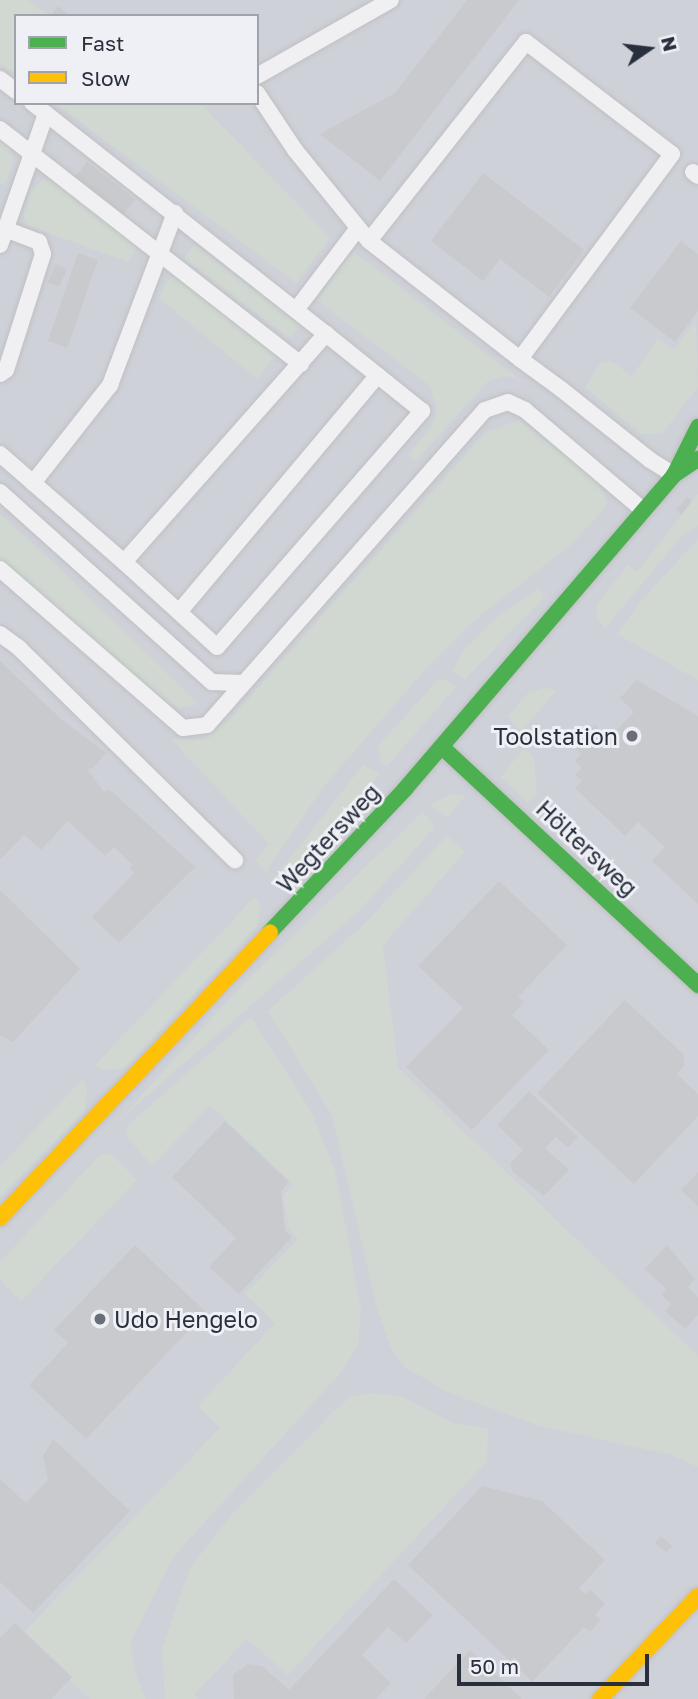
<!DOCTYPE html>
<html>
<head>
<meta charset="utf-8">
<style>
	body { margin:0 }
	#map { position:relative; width:698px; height:1699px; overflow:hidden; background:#e1e2e5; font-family:"Golos Text",sans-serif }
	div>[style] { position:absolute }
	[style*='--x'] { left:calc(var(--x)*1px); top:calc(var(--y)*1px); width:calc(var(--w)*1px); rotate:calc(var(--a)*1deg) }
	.built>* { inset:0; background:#cfd1d8 }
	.green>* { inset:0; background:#d0d8d1; transform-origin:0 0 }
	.building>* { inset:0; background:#c9cacd; transform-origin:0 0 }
	.roads { filter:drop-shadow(0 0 2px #bfc0c3) drop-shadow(0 0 2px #bfc0c3) }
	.lane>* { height:16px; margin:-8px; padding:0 8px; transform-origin:8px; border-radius:8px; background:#f0f0f2 }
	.fast>* { height:16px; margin:-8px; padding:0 8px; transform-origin:8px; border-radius:8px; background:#4caf50 }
	.slow>* { height:16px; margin:-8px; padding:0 8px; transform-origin:8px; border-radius:8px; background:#ffc107 }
	.dots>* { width:19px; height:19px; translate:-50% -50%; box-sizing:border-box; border:4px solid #eef0f5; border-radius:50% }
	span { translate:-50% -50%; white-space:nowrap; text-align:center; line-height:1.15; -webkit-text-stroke:6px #eef0f5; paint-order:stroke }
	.poi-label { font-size:23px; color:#292f3d }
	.right { translate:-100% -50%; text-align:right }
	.left { translate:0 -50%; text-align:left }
	.street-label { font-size:23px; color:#292f3d }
	.legend { position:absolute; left:14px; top:14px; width:245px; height:91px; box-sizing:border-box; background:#eef0f5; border:2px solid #9fa3ab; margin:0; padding:9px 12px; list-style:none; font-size:21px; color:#292f3d }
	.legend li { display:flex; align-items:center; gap:14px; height:35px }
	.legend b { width:35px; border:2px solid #9fa3ab }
	.north { position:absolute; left:614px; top:14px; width:70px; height:70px; -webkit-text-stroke:5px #eef0f5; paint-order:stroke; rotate:76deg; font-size:19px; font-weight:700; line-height:28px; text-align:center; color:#292f3d }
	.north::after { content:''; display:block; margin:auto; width:24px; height:32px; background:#292f3d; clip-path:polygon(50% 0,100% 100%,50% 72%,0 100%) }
	.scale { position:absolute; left:457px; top:1654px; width:192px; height:32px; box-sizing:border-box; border:4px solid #292f3d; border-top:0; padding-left:9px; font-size:21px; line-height:24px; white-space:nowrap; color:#292f3d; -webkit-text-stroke:5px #eef0f5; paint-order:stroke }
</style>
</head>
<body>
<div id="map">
	<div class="built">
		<i style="clip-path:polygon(evenodd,0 0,698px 0,698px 1699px,0 1699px,0 0,16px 16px,257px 16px,257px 103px,16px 103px,16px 16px)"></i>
	</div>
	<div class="green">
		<i style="clip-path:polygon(0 0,28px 0,50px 16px,16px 16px,16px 74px,0 64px)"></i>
		<i style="clip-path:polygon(55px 103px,200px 103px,330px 238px,296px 283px)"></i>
		<i style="clip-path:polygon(0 140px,7px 141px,14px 160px,5px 185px,0 183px)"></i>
		<i style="clip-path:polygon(43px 180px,57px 180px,139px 244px,128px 262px,26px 225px,23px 214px,31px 191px)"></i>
		<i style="left:194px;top:245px;width:133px;height:17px;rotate:37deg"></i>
		<i style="clip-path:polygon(353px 251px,520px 380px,504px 376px,488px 381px,415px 462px,408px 455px,432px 426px,437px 411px,430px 386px,317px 300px)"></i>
		<i style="clip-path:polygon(177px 272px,278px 352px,257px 379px,159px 298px,165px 284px)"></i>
		<i style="clip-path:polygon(696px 321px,698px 387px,662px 434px,641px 434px,585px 387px,601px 362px,611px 361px,632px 376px,658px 339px,674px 350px)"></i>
		<i style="clip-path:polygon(519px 420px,600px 484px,607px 505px,573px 543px,477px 618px,424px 671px,324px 786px,266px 872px,255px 860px,269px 844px,171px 739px,202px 740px,229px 720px,485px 433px)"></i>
		<i style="clip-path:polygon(698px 494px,698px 525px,681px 537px,605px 628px,597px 618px,597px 604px,628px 565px,637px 572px)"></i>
		<i style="clip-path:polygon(0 514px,60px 569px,198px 704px,180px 708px,152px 695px,0 559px)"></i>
		<i style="clip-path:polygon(698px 539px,698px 680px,617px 634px,640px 602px)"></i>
		<i style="clip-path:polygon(538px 589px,545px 597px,464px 680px,453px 671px,465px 648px,501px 614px)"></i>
		<i style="clip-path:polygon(446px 679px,456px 687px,387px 766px,381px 763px,378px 746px,438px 680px)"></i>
		<i style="clip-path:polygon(545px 688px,556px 690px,524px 729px,518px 729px,508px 716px,529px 692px)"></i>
		<i style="clip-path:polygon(525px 747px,534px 760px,536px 782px,536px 796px,528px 803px,501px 777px)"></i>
		<i style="clip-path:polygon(363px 765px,380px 773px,298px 880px,288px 885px,272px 881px)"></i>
		<i style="clip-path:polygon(451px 794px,466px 796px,446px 818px,430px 805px)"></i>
		<i style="clip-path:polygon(423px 812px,435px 827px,359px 911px,118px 1121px,249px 978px)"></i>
		<i style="clip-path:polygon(447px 836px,465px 852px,383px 945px,398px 1068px,698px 1356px,698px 1467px,672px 1455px,540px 1426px,447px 1392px,405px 1367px,391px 1348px,377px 1308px,332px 1115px,268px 1011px,364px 924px)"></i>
		<i style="clip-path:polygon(255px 897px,261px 907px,257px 926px,125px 1068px,101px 1070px,95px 1065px)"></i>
		<i style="clip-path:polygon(251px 1017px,311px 1111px,335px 1170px,361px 1308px,358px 1345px,343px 1370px,173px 1557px,131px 1641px,135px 1673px,146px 1699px,90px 1699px,22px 1634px,220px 1428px,198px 1406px,275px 1323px,245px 1294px,298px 1239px,289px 1228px,283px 1196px,293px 1184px,210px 1105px,152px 1166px,128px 1138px,126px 1127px)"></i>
		<i style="clip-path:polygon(82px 1080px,87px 1086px,85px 1111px,0 1197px,0 1166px)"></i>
		<i style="clip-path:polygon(110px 1153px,137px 1180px,21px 1301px,0 1279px,0 1262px,100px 1155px)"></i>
		<i style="clip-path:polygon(367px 1393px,401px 1396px,453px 1423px,488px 1429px,487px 1461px,288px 1675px,247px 1639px,194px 1695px,198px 1699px,165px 1699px,162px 1649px,190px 1568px,233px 1513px,335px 1410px,351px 1397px)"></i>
	</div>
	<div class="building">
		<i style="clip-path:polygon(467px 0,519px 0,380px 181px,320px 134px,395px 93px)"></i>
		<i style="clip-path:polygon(58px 6px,71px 16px,51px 16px)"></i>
		<i style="left:87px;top:162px;width:61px;height:19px;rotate:38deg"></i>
		<i style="clip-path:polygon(483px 173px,584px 250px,549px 297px,500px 259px,483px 281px,431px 241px)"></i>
		<i style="clip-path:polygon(681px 241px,698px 254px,698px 311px,675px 342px,630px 308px)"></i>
		<i style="left:78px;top:253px;width:21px;height:93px;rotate:19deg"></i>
		<i style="left:56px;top:264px;width:12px;height:20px;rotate:24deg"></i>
		<i style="clip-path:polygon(687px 497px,692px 501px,682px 514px,676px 510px)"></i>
		<i style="clip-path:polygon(0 661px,61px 719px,106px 753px,93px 768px,87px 769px,104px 792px,109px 789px,195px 867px,119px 943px,92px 917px,134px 873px,130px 869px,133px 865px,114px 847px,105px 856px,68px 821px,41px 850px,24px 835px,0 860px)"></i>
		<i style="clip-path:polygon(637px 680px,698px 716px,698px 904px,652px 861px,665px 847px,638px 822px,625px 836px,575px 788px,582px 781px,575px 775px,582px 768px,575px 761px,581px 754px,574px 747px,595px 725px,609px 738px,634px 712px,620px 698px)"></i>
		<i style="clip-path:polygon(499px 881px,567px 945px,518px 997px,524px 1002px,512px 1015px,549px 1050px,472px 1130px,406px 1067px,463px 1008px,418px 966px)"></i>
		<i style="clip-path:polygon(0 890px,80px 969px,13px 1042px,0 1035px)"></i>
		<i style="clip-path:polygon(625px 1000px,684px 1055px,684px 1066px,677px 1074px,698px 1094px,698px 1116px,634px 1184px,537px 1093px)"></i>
		<i style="clip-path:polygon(529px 1091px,578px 1137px,568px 1148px,556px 1137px,545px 1148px,569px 1170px,544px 1196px,513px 1172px,510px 1164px,523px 1150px,497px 1125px)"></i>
		<i style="clip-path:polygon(225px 1121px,289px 1182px,281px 1191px,285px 1230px,292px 1237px,239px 1294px,209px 1267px,236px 1238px,172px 1177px)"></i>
		<i style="clip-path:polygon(698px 1172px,698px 1206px,681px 1190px)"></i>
		<i style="clip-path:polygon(135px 1245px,206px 1312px,86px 1439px,29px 1385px,68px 1343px,54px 1330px)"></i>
		<i style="clip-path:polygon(667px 1245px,695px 1279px,688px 1287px,698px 1297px,698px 1315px,685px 1329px,665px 1311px,671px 1304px,661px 1295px,666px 1289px,645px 1269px)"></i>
		<i style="clip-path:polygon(53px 1439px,130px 1511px,33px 1613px,0 1582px,0 1479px,26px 1503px,48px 1480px,43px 1456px)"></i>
		<i style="clip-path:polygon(482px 1486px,542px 1501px,605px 1560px,579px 1588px,585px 1594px,590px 1589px,605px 1604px,595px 1615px,601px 1620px,590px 1632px,584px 1627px,532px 1682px,516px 1666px,520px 1662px,514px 1657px,510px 1661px,408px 1565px)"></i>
		<i style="left:661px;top:1536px;width:15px;height:9px;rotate:42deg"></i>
		<i style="clip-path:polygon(394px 1579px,433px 1615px,406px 1643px,388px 1627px,362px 1655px,391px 1683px,376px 1699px,234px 1699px,233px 1675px,248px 1664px,262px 1666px,289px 1690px)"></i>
		<i style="clip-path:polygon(15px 1623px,72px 1677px,51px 1699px,0 1699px,0 1638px)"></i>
		<i style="clip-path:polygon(470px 1650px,522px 1699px,424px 1699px)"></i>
	</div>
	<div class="roads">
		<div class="lane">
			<i style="--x:257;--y:76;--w:154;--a:-29.6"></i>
			<i style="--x:0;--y:79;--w:20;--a:37"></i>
			<i style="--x:257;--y:93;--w:69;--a:56.3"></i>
			<i style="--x:295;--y:150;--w:117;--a:50.9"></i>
			<i style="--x:0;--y:129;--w:382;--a:38"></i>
			<i style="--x:693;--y:172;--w:6;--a:39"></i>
			<i style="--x:0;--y:245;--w:139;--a:-70.7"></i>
			<i style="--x:296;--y:310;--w:103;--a:-52.9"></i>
			<i style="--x:520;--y:359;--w:255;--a:-53.4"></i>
			<i style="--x:672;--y:154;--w:184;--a:-142.5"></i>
			<i style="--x:526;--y:42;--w:253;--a:128.3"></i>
			<i style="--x:369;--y:241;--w:192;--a:38"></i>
			<i style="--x:520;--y:359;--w:51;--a:36.2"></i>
			<i style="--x:561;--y:389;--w:114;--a:38.6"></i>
			<i style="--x:650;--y:460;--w:28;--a:32"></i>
			<i style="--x:0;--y:374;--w:7;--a:-34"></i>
			<i style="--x:6;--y:370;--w:122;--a:-72.3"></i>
			<i style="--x:43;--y:254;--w:13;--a:-108"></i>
			<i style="--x:39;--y:242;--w:36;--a:-159"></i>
			<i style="--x:0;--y:454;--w:164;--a:41.1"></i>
			<i style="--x:124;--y:562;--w:305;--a:-48.5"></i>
			<i style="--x:326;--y:334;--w:374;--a:-141.8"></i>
			<i style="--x:33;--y:483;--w:125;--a:-51.8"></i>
			<i style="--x:110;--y:385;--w:184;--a:-69.3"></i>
			<i style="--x:0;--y:492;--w:285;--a:41.9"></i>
			<i style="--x:212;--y:682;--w:30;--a:2"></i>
			<i style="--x:124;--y:562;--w:126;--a:42.4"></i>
			<i style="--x:217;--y:647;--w:313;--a:-49"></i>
			<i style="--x:422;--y:411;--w:123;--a:-141.3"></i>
			<i style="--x:0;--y:569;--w:242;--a:41"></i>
			<i style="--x:183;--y:728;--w:24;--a:-7"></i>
			<i style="--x:207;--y:725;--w:420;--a:-48.6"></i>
			<i style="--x:485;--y:410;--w:24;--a:-19"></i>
			<i style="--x:508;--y:402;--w:19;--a:25"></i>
			<i style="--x:525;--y:410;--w:155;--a:40.3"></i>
			<i style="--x:179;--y:612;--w:309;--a:-50"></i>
			<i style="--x:0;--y:634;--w:24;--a:36"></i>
			<i style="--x:19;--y:648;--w:303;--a:44.5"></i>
		</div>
		<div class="fast">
			<i style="--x:674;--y:475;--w:54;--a:-63.4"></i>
			<i style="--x:442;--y:747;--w:350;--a:42.9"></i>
			<i style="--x:270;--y:932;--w:197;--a:-46.6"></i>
			<i style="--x:405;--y:789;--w:413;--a:-49.4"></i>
			<i style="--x:674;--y:475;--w:29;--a:-34"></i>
		</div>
		<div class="slow">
			<i style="--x:0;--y:1218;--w:393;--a:-46.6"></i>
			<i style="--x:600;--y:1699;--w:142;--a:-46.4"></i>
		</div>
	</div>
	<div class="dots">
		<i style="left:632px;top:736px;background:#696e78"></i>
		<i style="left:100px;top:1319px;background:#696e78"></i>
	</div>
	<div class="poi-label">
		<span class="right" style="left:618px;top:736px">Toolstation</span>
		<span class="left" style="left:114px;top:1319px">Udo Hengelo</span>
	</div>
	<div class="street-label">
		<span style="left:328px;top:838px;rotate:-47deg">Wegtersweg</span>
		<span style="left:587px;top:848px;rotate:43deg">Höltersweg</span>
	</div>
	<ul class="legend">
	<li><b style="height:9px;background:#4caf50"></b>Fast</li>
	<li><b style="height:9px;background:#ffc107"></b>Slow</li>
	</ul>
	<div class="north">N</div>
	<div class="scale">50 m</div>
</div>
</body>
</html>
